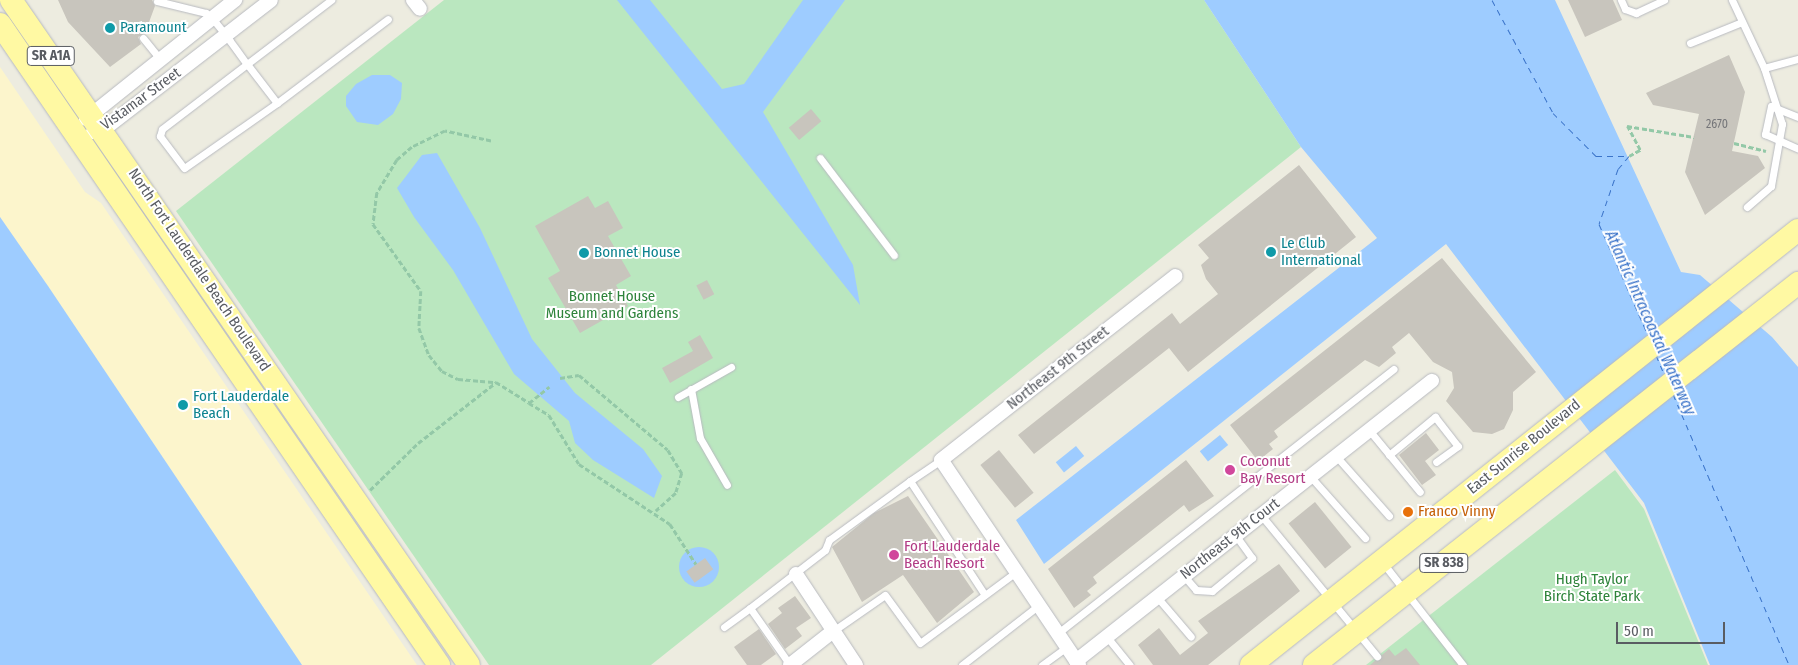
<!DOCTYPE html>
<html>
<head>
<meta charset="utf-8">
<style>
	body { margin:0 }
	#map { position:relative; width:1798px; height:665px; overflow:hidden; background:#edece0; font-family:"Fira Sans Condensed",sans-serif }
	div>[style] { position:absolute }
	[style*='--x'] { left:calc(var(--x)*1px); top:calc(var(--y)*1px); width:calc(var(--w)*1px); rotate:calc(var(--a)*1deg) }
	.green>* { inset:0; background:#bae7bf }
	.sand>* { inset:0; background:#fcf5cc }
	.water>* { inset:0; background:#9eccff; transform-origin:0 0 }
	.round { border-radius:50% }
	.ferry>* { height:1px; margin-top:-0.5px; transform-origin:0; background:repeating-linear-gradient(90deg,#3a73c9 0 6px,transparent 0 11px) }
	.building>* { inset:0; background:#c8c5bd; transform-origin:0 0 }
	.path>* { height:2.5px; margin-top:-1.25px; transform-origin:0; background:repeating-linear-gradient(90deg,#93c8a7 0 5px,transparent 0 7.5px) }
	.roads { filter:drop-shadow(0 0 1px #b8bac0) drop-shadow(0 0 1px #b8bac0) }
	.service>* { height:7px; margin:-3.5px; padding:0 3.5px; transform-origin:3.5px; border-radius:3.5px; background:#fff }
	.minor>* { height:14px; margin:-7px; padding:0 7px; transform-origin:7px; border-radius:7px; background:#fff }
	.primary>* { height:22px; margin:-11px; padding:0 11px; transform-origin:11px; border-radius:11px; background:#fff9a3 }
	.dots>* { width:14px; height:14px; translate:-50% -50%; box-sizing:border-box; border:2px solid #fff; border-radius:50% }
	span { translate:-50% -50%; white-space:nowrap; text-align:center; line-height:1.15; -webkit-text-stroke:4px #fff; paint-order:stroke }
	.number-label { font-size:12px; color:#757679 }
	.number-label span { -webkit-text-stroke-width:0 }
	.shield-label span { padding:1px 4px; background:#fff; border:1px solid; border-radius:4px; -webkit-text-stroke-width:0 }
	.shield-label { font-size:14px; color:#595c62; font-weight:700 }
	.culture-label { font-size:15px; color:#0d838f }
	.left { translate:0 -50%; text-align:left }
	.street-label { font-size:15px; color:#595c62 }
	.park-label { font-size:15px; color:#2e843b }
	.hotel-label { font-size:15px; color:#b23c85 }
	.food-label { font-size:15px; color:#c56008 }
	.water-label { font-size:16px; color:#3a73c9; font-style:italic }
	.scale { position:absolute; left:1616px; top:622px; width:109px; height:22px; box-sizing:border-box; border:2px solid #595c62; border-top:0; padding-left:6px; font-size:15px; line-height:18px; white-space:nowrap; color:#595c62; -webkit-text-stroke:4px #fff; paint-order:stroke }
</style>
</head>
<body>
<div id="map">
	<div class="green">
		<i style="clip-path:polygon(444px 0,1204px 0,1301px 147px,651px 665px,489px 665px,176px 211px)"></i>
		<i style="clip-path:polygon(1615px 470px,1644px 509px,1708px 665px,1366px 665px)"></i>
	</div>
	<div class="sand">
		<i style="clip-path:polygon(0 67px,85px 192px,101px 203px,417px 665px,302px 665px,0 217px)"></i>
	</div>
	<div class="water">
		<i style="clip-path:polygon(617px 0,650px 0,722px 89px,744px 84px,803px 0,845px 0,763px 112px,853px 265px,860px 305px)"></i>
		<i style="clip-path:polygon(1204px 0,1555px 0,1681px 272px,1700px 275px,1772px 337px,1798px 367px,1798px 665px,1710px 665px,1644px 503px,1446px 244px,1044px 564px,1016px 520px,1377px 238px,1301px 147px)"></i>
		<i style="clip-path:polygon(372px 75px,390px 75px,402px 83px,401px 99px,393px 114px,378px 125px,357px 122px,346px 106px,346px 96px,356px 84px)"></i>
		<i style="clip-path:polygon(437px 153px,480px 228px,532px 339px,575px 393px,643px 449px,662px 476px,654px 498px,593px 460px,575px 443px,569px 421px,514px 374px,453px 270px,414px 217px,397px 188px,422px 155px)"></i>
		<i style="clip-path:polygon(0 217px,48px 286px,302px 665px,0 665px)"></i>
		<i style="left:1220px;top:435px;width:13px;height:26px;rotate:51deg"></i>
		<i style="left:1076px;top:446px;width:13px;height:26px;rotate:51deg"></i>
		<i class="round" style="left:679px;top:547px;width:40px;height:40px"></i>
	</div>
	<div class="ferry">
		<i style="--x:1492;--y:0;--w:128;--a:61.6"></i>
		<i style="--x:1553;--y:113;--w:61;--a:45"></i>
		<i style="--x:1596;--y:156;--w:33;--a:0"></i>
		<i style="--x:1629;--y:156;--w:17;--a:130"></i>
		<i style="--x:1618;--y:169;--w:58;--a:109.1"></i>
		<i style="--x:1599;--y:224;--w:121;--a:66.2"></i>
		<i style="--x:1656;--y:355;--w:21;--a:67"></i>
		<i style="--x:1673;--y:394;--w:295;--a:66.8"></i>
	</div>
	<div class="building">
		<i style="clip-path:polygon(58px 0,152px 0,155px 6px,145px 33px,138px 37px,141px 44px,110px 67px,68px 22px)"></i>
		<i style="clip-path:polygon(1568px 0,1613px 0,1622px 20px,1585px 37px)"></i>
		<i style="clip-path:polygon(1729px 55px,1745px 92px,1732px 151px,1758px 156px,1765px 168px,1705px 215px,1685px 172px,1699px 114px,1653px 105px,1646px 93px)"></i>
		<i style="left:811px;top:109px;width:16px;height:29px;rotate:50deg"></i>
		<i style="clip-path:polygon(1299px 165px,1356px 237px,1188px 372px,1169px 348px,1034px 454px,1018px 435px,1172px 313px,1180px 324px,1218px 294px,1206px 279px,1201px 265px,1209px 258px,1198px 245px)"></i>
		<i style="clip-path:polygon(588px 196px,595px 208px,608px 201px,623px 228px,608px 236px,631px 276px,616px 285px,628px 306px,580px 333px,548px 278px,560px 271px,535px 226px)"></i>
		<i style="clip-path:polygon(1442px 258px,1536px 372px,1513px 392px,1513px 410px,1504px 429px,1492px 434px,1473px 432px,1446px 401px,1454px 388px,1452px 372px,1433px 362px,1409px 333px,1392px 347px,1396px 353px,1379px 367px,1365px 360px,1274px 431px,1278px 437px,1269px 444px,1273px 449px,1258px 461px,1230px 425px)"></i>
		<i style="left:707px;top:280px;width:16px;height:12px;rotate:63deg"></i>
		<i style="clip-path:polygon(700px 335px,713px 358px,670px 383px,662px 368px,693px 351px,688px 342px)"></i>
		<i style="clip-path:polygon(1426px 433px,1439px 450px,1425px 461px,1436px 475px,1422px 485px,1399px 455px)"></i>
		<i style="left:999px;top:450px;width:55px;height:24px;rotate:51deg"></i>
		<i style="clip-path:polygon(1186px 460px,1214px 496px,1189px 512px,1184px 505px,1093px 577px,1097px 583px,1087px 591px,1091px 595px,1074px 608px,1048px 569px)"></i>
		<i style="clip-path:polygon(908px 496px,974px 592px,937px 623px,903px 575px,862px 602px,832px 547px,874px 513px)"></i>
		<i style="left:1315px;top:502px;width:58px;height:34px;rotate:51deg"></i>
		<i style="left:705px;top:558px;width:14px;height:23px;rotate:54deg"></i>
		<i style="clip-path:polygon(1279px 564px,1300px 591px,1208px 665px,1153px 665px,1138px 645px,1159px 628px,1180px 655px,1208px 633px,1198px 621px)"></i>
		<i style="clip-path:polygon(795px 596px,811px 618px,796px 628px,802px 636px,785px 649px,768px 624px,782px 613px,778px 608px)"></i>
		<i style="clip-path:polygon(759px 629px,776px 654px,761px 665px,747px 665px,734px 647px)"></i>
		<i style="clip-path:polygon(1406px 648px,1420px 665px,1370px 665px,1389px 649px,1395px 656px)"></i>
	</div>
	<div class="path">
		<i style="--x:491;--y:141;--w:47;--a:-167.7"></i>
		<i style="--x:445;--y:131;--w:37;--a:154"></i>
		<i style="--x:412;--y:147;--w:20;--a:139"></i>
		<i style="--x:397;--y:160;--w:39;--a:121"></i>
		<i style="--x:377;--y:193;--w:31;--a:97"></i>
		<i style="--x:373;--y:224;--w:82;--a:54.4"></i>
		<i style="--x:421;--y:291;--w:37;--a:93"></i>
		<i style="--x:419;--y:328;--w:29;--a:70"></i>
		<i style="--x:429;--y:355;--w:21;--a:51"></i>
		<i style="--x:442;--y:371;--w:18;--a:27"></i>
		<i style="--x:458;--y:379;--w:38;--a:5"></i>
		<i style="--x:496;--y:382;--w:39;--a:32"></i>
		<i style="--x:529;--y:403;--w:26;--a:-39"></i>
		<i style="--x:1734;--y:143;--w:33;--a:14"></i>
		<i style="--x:1629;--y:156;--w:13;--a:-29"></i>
		<i style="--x:1640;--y:150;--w:27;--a:-118"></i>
		<i style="--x:1627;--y:126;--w:68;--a:9.3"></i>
		<i style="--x:560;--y:378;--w:19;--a:-9"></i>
		<i style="--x:579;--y:375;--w:116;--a:40.1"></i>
		<i style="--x:668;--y:450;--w:27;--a:59"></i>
		<i style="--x:682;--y:473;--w:21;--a:107"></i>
		<i style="--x:676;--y:493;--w:27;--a:138"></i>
		<i style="--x:529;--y:403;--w:23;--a:31"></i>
		<i style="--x:549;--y:415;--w:57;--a:58.5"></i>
		<i style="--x:579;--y:464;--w:109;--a:33.4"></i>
		<i style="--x:670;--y:524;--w:48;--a:57"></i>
		<i style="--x:370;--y:490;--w:67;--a:-44.4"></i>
		<i style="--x:418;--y:443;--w:98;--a:-37.9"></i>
	</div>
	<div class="roads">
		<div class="service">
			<i style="--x:1621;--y:0;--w:10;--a:66"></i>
			<i style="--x:1625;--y:9;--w:12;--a:20"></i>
			<i style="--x:1636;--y:13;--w:31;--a:-25"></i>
			<i style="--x:1732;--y:0;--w:75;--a:64.8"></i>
			<i style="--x:1764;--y:68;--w:59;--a:72.2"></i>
			<i style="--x:1782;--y:124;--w:63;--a:100.1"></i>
			<i style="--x:1771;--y:186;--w:32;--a:139"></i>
			<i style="--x:157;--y:1;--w:50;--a:13.8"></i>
			<i style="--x:206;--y:13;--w:8;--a:40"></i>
			<i style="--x:212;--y:18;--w:22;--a:51"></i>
			<i style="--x:226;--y:35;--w:7;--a:56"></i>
			<i style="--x:230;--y:41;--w:29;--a:54"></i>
			<i style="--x:247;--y:64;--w:49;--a:52.4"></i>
			<i style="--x:277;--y:103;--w:113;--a:145"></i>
			<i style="--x:184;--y:168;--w:40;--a:-127"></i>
			<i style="--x:160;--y:136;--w:7;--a:-74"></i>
			<i style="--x:162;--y:129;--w:107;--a:-37.4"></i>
			<i style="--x:247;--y:64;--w:106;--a:-37.3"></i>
			<i style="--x:143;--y:38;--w:26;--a:51"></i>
			<i style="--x:1690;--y:43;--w:56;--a:-22"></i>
			<i style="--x:1764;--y:68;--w:35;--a:-15"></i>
			<i style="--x:277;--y:103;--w:139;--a:-37.1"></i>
			<i style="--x:1798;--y:117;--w:29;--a:-158"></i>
			<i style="--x:1771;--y:106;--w:29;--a:102"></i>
			<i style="--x:1765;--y:134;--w:36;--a:24"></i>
			<i style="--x:820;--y:158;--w:122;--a:52.7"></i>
			<i style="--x:691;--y:389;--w:50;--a:79.6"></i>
			<i style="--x:700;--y:438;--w:54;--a:60.1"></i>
			<i style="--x:678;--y:397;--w:61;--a:-29.5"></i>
			<i style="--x:1369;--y:430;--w:80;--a:50.6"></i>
			<i style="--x:1389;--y:455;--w:60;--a:-39.6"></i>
			<i style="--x:1435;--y:417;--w:37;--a:52"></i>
			<i style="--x:1458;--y:446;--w:27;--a:144"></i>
			<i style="--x:1336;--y:456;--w:80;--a:48.5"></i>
			<i style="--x:941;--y:460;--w:37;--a:146"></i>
			<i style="--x:910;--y:481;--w:136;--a:56.7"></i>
			<i style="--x:1310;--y:476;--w:83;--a:48.4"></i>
			<i style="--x:1261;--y:515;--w:183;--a:50.6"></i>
			<i style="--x:1383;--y:563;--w:130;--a:51.9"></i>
			<i style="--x:1184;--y:576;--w:18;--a:49"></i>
			<i style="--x:1196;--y:590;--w:16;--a:4"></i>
			<i style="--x:1212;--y:591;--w:52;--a:-39.5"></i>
			<i style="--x:1252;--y:558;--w:29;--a:-126"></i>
			<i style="--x:1157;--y:597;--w:52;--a:49.6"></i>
			<i style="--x:750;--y:608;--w:95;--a:-37.7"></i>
			<i style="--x:825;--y:550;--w:11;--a:-68"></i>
			<i style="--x:829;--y:540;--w:100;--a:-36.1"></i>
			<i style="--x:724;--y:627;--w:32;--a:-36"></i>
			<i style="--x:750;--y:608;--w:70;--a:54.9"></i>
			<i style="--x:833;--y:631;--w:63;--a:-34.7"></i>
			<i style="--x:885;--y:595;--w:59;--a:53.9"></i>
			<i style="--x:920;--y:643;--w:119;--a:-36.5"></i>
			<i style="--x:1058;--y:633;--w:427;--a:-38.2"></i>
			<i style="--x:1107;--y:637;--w:36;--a:51"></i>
			<i style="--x:962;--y:665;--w:98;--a:-37.9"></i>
			<i style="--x:1042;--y:665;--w:31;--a:-36"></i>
		</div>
		<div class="minor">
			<i style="--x:413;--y:0;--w:11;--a:52"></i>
			<i style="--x:86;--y:119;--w:191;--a:-38.6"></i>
			<i style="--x:93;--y:132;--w:10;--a:-11"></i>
			<i style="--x:103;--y:130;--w:212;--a:-37.7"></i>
			<i style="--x:796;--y:574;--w:109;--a:56.6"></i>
			<i style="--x:1076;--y:661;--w:453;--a:-38.2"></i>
			<i style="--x:790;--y:665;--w:55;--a:-38.3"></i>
			<i style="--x:1079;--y:665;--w:247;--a:-123.9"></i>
			<i style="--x:941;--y:460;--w:298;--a:-38.1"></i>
		</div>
		<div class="primary">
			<i style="--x:11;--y:0;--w:807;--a:55.44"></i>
			<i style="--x:0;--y:24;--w:777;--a:55.59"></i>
			<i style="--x:1251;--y:665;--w:699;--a:-38.49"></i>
			<i style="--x:1314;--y:665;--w:617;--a:-38.28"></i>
		</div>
	</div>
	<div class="dots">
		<i style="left:110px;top:28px;background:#0f9aa8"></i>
		<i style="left:1271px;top:252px;background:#0f9aa8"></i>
		<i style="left:584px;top:253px;background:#0f9aa8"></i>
		<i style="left:183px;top:405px;background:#0f9aa8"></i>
		<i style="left:1230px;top:470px;background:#d1479c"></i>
		<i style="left:1408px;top:512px;background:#e8710a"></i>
		<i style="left:894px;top:555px;background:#d1479c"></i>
	</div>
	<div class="number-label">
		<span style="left:1717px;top:125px">2670</span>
	</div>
	<div class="shield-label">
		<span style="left:51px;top:56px">SR A1A</span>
		<span style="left:1444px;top:563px">SR 838</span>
	</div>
	<div class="culture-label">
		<span class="left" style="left:120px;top:28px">Paramount</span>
		<span class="left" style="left:1281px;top:252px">Le Club<br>International</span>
		<span class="left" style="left:594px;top:253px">Bonnet House</span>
		<span class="left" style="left:193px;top:405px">Fort Lauderdale<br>Beach</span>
	</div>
	<div class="street-label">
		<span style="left:141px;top:99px;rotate:-36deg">Vistamar Street</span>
		<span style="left:199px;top:270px;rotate:56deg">North Fort Lauderdale Beach Boulevard</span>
		<span style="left:1058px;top:368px;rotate:-38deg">Northeast 9th Street</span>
		<span style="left:1524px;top:447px;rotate:-39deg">East Sunrise Boulevard</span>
		<span style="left:1230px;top:539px;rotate:-38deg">Northeast 9th Court</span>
	</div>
	<div class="park-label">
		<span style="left:612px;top:305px">Bonnet House<br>Museum and Gardens</span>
		<span style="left:1592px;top:588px">Hugh Taylor<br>Birch State Park</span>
	</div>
	<div class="hotel-label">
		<span class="left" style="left:1240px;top:470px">Coconut<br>Bay Resort</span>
		<span class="left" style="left:904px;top:555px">Fort Lauderdale<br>Beach Resort</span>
	</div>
	<div class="food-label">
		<span class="left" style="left:1418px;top:512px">Franco Vinny</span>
	</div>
	<div class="water-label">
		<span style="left:1650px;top:323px;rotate:66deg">Atlantic Intracoastal Waterway</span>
	</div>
	<div class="scale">50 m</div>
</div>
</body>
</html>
